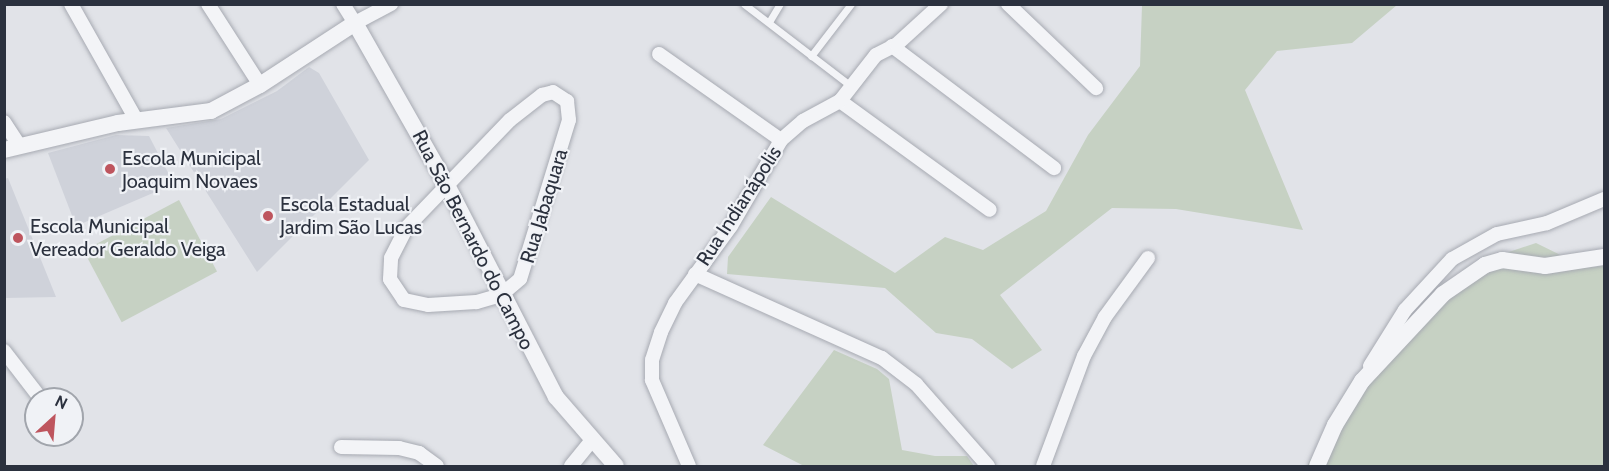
<!DOCTYPE html>
<html>
<head>
<meta charset="utf-8">
<style>
	body { margin:0 }
	#map { position:relative; width:1609px; height:471px; overflow:hidden; background:#e1e3e8; font-family:Cabin,sans-serif }
	div>[style] { position:absolute }
	[style*='--x'] { left:calc(var(--x)*1px); top:calc(var(--y)*1px); width:calc(var(--w)*1px); rotate:calc(var(--a)*1deg) }
	.built>* { inset:0; background:#cfd2da }
	.green>* { inset:0; background:#c6d1c3; transform-origin:0 0 }
	.roads { filter:drop-shadow(0 0 2px #a7aab2) drop-shadow(0 0 2px #a7aab2) }
	.service>* { height:7px; margin:-3.5px; padding:0 3.5px; transform-origin:3.5px; border-radius:3.5px; background:#f3f4f7 }
	.minor>* { height:14px; margin:-7px; padding:0 7px; transform-origin:7px; border-radius:7px; background:#f3f4f7 }
	.tertiary>* { height:16px; margin:-8px; padding:0 8px; transform-origin:8px; border-radius:8px; background:#f3f4f7 }
	.dots>* { width:16px; height:16px; translate:-50% -50%; box-sizing:border-box; border:3px solid #f0f2f6; border-radius:50% }
	span { translate:-50% -50%; white-space:nowrap; text-align:center; line-height:1.15; -webkit-text-stroke:4.5px #f0f2f6; paint-order:stroke }
	.poi-label { font-size:20px; color:#2b313e }
	.left { translate:0 -50%; text-align:left }
	.street-label { font-size:20px; color:#2b313e }
	.frame { position:absolute; inset:0; border:6px solid #2b313e; pointer-events:none }
	.north { position:absolute; left:24px; top:387px; width:60px; height:60px; box-sizing:border-box; background:#f0f2f6; border:2px solid #a1a5ac; border-radius:50%; rotate:26deg; font-size:16px; font-weight:700; line-height:24px; text-align:center; color:#2b313e }
	.north::after { content:''; display:block; margin:auto; width:21px; height:27px; background:#be555e; clip-path:polygon(50% 0,100% 100%,50% 72%,0 100%) }
</style>
</head>
<body>
<div id="map">
	<div class="built">
		<i style="clip-path:polygon(309px 67px,319px 73px,369px 160px,257px 272px,166px 128px,221px 119px,277px 91px)"></i>
		<i style="clip-path:polygon(116px 135px,149px 136px,174px 184px,76px 226px,48px 153px)"></i>
		<i style="clip-path:polygon(8px 178px,56px 297px,5px 298px,4px 179px)"></i>
	</div>
	<div class="green">
		<i style="clip-path:polygon(1142px 5px,1397px 5px,1352px 43px,1277px 51px,1245px 90px,1303px 230px,1176px 209px,1112px 208px,1000px 295px,1042px 350px,1012px 369px,972px 339px,936px 333px,885px 288px,727px 274px,728px 257px,771px 197px,895px 273px,945px 237px,983px 250px,1046px 211px,1088px 135px,1140px 66px)"></i>
		<i style="left:179px;top:200px;width:81px;height:108px;rotate:62deg"></i>
		<i style="clip-path:polygon(1536px 243px,1585px 267px,1604px 266px,1604px 466px,1307px 466px,1335px 417px,1424px 320px,1497px 256px)"></i>
		<i style="clip-path:polygon(834px 350px,877px 369px,889px 379px,902px 450px,935px 456px,967px 456px,974px 466px,804px 466px,763px 445px)"></i>
	</div>
	<div class="roads">
		<div class="service">
			<i style="--x:744;--y:4;--w:136;--a:37.5"></i>
			<i style="--x:769;--y:22;--w:21;--a:-59"></i>
			<i style="--x:811;--y:56;--w:66;--a:-52.4"></i>
		</div>
		<div class="minor">
			<i style="--x:71;--y:4;--w:134;--a:60.6"></i>
			<i style="--x:208;--y:4;--w:96;--a:57.3"></i>
			<i style="--x:343;--y:4;--w:22;--a:58"></i>
			<i style="--x:355;--y:23;--w:41;--a:-27.8"></i>
			<i style="--x:1008;--y:4;--w:122;--a:43.7"></i>
			<i style="--x:892;--y:46;--w:203;--a:37"></i>
			<i style="--x:659;--y:54;--w:149;--a:35.2"></i>
			<i style="--x:553;--y:92;--w:17;--a:33"></i>
			<i style="--x:567;--y:101;--w:19;--a:84"></i>
			<i style="--x:569;--y:120;--w:166;--a:107.1"></i>
			<i style="--x:520;--y:279;--w:25;--a:140"></i>
			<i style="--x:501;--y:295;--w:26;--a:164"></i>
			<i style="--x:476;--y:302;--w:48;--a:176.4"></i>
			<i style="--x:428;--y:305;--w:25;--a:-168"></i>
			<i style="--x:404;--y:300;--w:25;--a:-124"></i>
			<i style="--x:390;--y:279;--w:21;--a:-87"></i>
			<i style="--x:391;--y:258;--w:34;--a:-63"></i>
			<i style="--x:406;--y:228;--w:150;--a:-46.1"></i>
			<i style="--x:510;--y:120;--w:41;--a:-38"></i>
			<i style="--x:542;--y:95;--w:11;--a:-15"></i>
			<i style="--x:840;--y:101;--w:185;--a:36"></i>
			<i style="--x:4;--y:122;--w:27;--a:57"></i>
			<i style="--x:695;--y:274;--w:205;--a:24.2"></i>
			<i style="--x:882;--y:358;--w:43;--a:37.4"></i>
			<i style="--x:916;--y:384;--w:109;--a:48.7"></i>
			<i style="--x:4;--y:351;--w:61;--a:52.4"></i>
			<i style="--x:1370;--y:366;--w:66;--a:-58"></i>
			<i style="--x:1405;--y:310;--w:69;--a:-47.3"></i>
			<i style="--x:1452;--y:259;--w:51;--a:-29.1"></i>
			<i style="--x:1497;--y:234;--w:51;--a:-12.4"></i>
			<i style="--x:1547;--y:223;--w:62;--a:-22.8"></i>
			<i style="--x:341;--y:447;--w:58;--a:1"></i>
			<i style="--x:399;--y:448;--w:21;--a:14"></i>
			<i style="--x:419;--y:453;--w:22;--a:36"></i>
			<i style="--x:571;--y:466;--w:32;--a:-51"></i>
			<i style="--x:689;--y:466;--w:94;--a:-113.3"></i>
			<i style="--x:652;--y:380;--w:20;--a:-90"></i>
			<i style="--x:652;--y:360;--w:29;--a:-72"></i>
			<i style="--x:661;--y:332;--w:32;--a:-64"></i>
			<i style="--x:675;--y:303;--w:95;--a:-54"></i>
			<i style="--x:731;--y:226;--w:99;--a:-59.8"></i>
			<i style="--x:781;--y:140;--w:29;--a:-41"></i>
			<i style="--x:803;--y:121;--w:42;--a:-28.4"></i>
			<i style="--x:840;--y:101;--w:58;--a:-52"></i>
			<i style="--x:876;--y:55;--w:22;--a:-27"></i>
			<i style="--x:896;--y:45;--w:61;--a:-42.3"></i>
			<i style="--x:1043;--y:466;--w:117;--a:-69.6"></i>
			<i style="--x:1084;--y:356;--w:44;--a:-61.7"></i>
			<i style="--x:1105;--y:317;--w:73;--a:-53.9"></i>
		</div>
		<div class="tertiary">
			<i style="--x:4;--y:150;--w:117;--a:-13.3"></i>
			<i style="--x:118;--y:123;--w:94;--a:-7.4"></i>
			<i style="--x:211;--y:111;--w:55;--a:-28"></i>
			<i style="--x:260;--y:85;--w:113;--a:-33.1"></i>
			<i style="--x:355;--y:23;--w:186;--a:60.4"></i>
			<i style="--x:447;--y:185;--w:238;--a:62.8"></i>
			<i style="--x:556;--y:397;--w:91;--a:49"></i>
			<i style="--x:1317;--y:466;--w:45;--a:-66.3"></i>
			<i style="--x:1335;--y:425;--w:52;--a:-58.5"></i>
			<i style="--x:1362;--y:381;--w:119;--a:-47"></i>
			<i style="--x:1443;--y:294;--w:51;--a:-34.6"></i>
			<i style="--x:1485;--y:265;--w:18;--a:-16"></i>
			<i style="--x:1502;--y:260;--w:43;--a:7.9"></i>
			<i style="--x:1545;--y:266;--w:60;--a:-8.7"></i>
		</div>
	</div>
	<div class="dots">
		<i style="left:110px;top:169px;background:#be555e"></i>
		<i style="left:268px;top:216px;background:#be555e"></i>
		<i style="left:18px;top:238px;background:#be555e"></i>
	</div>
	<div class="poi-label">
		<span class="left" style="left:122px;top:170px">Escola Municipal<br>Joaquim Novaes</span>
		<span class="left" style="left:280px;top:216px">Escola Estadual<br>Jardim São Lucas</span>
		<span class="left" style="left:30px;top:238px">Escola Municipal<br>Vereador Geraldo Veiga</span>
	</div>
	<div class="street-label">
		<span style="left:544px;top:206px;rotate:-73deg">Rua Jabaquara</span>
		<span style="left:739px;top:206px;rotate:-57deg">Rua Indianápolis</span>
		<span style="left:473px;top:240px;rotate:63deg">Rua São Bernardo do Campo</span>
	</div>
	<div class="frame"></div>
	<div class="north">N</div>
</div>
</body>
</html>
